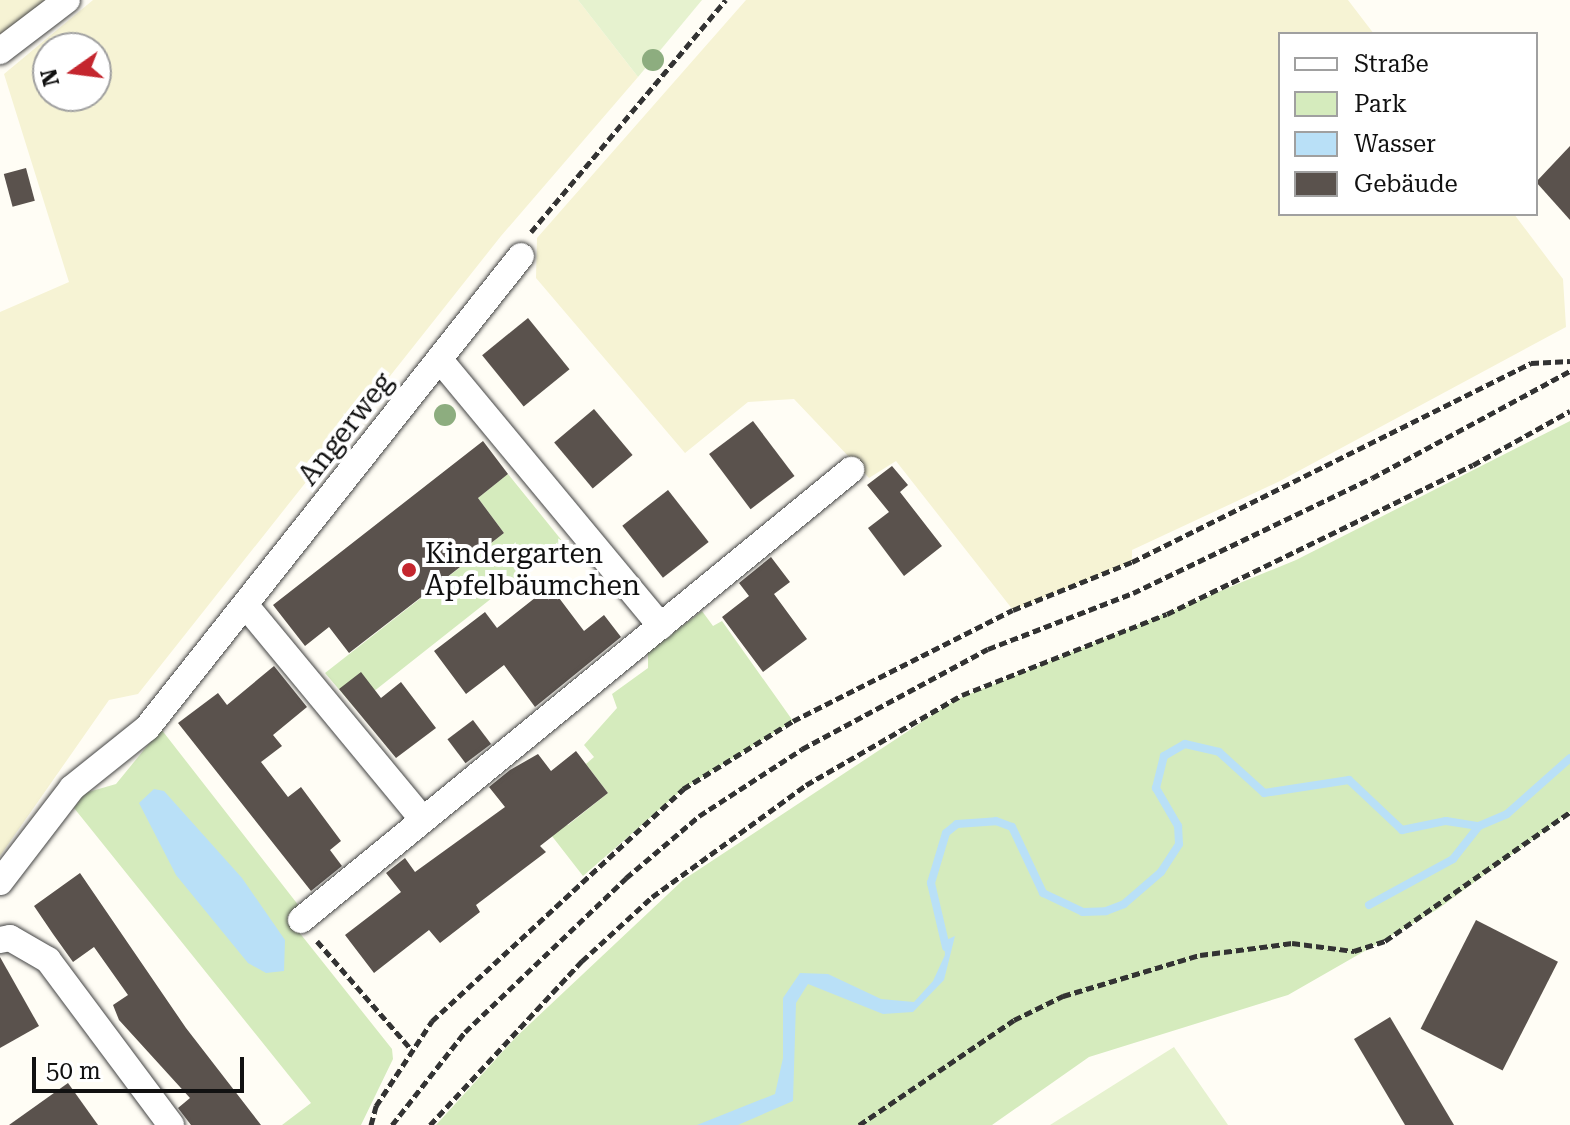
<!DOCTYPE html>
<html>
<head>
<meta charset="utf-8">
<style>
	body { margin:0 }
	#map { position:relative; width:1570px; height:1125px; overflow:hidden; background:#fffdf5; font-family:"Roboto Serif",serif }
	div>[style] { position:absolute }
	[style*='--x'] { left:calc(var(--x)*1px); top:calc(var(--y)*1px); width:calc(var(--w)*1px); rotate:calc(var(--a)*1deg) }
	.farmland>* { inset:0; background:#f6f3d4 }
	.green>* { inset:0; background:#d5ebbd }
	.pitch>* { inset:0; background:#e6f2cf }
	.water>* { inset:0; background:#b9e0f7 }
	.stream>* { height:8px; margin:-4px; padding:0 4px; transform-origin:4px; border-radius:4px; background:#b9e0f7 }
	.building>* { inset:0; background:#5a524d; transform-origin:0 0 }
	.path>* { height:5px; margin-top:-2.5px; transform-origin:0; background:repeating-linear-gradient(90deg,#333 0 8px,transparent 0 12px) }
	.roads { filter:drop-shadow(0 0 2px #444) drop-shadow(0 0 2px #444) }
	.street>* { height:26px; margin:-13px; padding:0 13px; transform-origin:13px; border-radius:13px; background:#fff }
	.trees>* { width:22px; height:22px; margin:-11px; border-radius:50%; background:#8dad7f }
	.dots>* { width:22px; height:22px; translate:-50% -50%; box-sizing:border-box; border:4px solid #fff; border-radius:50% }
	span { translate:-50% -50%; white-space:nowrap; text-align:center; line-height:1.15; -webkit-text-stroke:8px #fff; paint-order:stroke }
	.street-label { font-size:28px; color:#111 }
	.poi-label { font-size:28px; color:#111 }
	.left { translate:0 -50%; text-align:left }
	.legend { position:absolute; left:1278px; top:32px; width:260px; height:184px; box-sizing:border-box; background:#fff; border:2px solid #a0a0a0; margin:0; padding:10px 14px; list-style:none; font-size:24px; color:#111 }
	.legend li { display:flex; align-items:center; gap:16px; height:40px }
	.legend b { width:40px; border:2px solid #a0a0a0 }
	.north { position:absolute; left:32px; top:32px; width:80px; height:80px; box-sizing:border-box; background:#fff; border:2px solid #a0a0a0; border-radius:50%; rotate:256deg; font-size:22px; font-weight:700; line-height:32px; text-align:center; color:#111 }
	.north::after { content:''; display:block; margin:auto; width:28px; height:36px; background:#c4262e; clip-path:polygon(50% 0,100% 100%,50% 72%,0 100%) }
	.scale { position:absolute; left:32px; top:1057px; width:212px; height:36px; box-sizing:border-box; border:4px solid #111; border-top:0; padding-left:10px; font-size:24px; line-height:28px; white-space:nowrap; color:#111; -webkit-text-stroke:6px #fff; paint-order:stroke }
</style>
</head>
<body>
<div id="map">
	<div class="farmland">
		<i style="clip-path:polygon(0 0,54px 0,0 39px)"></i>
		<i style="clip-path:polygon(evenodd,93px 0,578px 0,638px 77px,501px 236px,138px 694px,109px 700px,0 856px,0 312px,69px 282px,4px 74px,93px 0,48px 48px,96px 48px,96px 96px,48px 96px,48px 48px)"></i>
		<i style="clip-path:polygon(746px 0,1348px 0,1374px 34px,1280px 34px,1280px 214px,1514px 214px,1563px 279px,1566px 327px,1280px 481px,1132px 550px,1132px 562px,1013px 610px,896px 461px,869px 478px,794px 399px,748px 402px,685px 453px,536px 278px,537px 238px)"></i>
	</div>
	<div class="green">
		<i style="clip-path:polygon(1570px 421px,1570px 812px,1438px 909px,1288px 995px,1089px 1057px,992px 1125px,436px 1125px,516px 1037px,683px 880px,955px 700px,1296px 560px)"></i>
		<i style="clip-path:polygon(508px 474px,563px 542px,354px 707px,325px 673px,504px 533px,478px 498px)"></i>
		<i style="clip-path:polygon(702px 611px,713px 626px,722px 621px,793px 721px,683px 789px,583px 876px,520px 795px,568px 825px,608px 793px,586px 764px,594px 757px,584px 745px,617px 708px,612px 694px,648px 668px,648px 652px)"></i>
		<i style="clip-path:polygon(161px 729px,299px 906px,287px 917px,392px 1049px,393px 1059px,361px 1125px,282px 1125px,311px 1103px,74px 808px,85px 793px,116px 784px)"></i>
	</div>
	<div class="pitch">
		<i style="clip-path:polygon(578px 0,702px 0,638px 77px)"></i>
		<i style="clip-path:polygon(1174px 1047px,1228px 1125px,1050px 1125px)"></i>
	</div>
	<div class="water">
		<i style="clip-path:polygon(154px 789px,164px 791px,242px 878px,285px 940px,284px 971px,266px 973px,248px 963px,176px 875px,139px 803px)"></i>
		<i style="clip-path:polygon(955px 936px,944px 980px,913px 1012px,883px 1014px,808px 984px,796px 1003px,793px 1101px,738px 1125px,697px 1125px,775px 1094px,783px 1058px,783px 998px,800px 973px,828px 974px,881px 999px,914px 1002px,933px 981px,945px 955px,944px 941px)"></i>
	</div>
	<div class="stream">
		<i style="--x:1369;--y:905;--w:96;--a:-28.7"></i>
		<i style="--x:1453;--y:859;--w:42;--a:-51.8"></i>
		<i style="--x:946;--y:947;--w:66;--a:-103.2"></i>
		<i style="--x:931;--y:883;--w:52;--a:-73.3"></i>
		<i style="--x:946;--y:833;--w:14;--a:-39"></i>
		<i style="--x:957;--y:824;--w:39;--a:-4"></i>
		<i style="--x:996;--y:821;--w:17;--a:21"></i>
		<i style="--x:1012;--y:827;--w:73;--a:64.8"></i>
		<i style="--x:1043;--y:893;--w:44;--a:25.4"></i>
		<i style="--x:1083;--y:912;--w:23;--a:-2"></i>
		<i style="--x:1106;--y:911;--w:19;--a:-21"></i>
		<i style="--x:1124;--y:904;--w:49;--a:-40.9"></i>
		<i style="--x:1161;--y:872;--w:33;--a:-57"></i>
		<i style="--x:1179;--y:844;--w:18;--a:-93"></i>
		<i style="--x:1178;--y:826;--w:44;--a:-120.1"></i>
		<i style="--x:1156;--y:788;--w:33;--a:-76"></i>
		<i style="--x:1164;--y:756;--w:24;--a:-30"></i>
		<i style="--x:1185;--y:744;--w:35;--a:13"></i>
		<i style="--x:1219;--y:752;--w:61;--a:42.3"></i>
		<i style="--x:1264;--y:793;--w:86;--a:-8.7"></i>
		<i style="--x:1349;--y:780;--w:73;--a:43.3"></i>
		<i style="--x:1402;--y:830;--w:45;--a:-11.6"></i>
		<i style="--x:1446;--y:821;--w:33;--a:9"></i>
		<i style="--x:1479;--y:826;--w:30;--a:-23"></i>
		<i style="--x:1507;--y:814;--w:84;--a:-41.6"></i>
	</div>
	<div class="building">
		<i style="clip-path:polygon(1570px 146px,1570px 220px,1536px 182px)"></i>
		<i style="left:26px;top:168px;width:34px;height:23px;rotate:75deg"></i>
		<i style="left:528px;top:318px;width:66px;height:59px;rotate:51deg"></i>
		<i style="left:594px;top:409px;width:60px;height:52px;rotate:50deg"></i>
		<i style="left:753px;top:421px;width:69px;height:55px;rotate:53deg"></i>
		<i style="clip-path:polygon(483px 441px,508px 474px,478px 498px,504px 533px,349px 653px,329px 627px,305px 646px,273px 605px)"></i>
		<i style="clip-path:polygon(892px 466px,908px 485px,900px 492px,942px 546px,904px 576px,868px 528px,889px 512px,867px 485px)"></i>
		<i style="left:668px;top:490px;width:66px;height:58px;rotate:52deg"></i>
		<i style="clip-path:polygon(771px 557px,790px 582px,774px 594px,807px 639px,763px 672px,722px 617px,749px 596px,739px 583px)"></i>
		<i style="clip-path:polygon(550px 586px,584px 631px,604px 615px,621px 637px,535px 707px,504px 665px,466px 694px,434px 651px,485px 612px,497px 628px)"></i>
		<i style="clip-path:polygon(274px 666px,307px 707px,273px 735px,282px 746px,261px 762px,288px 797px,301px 787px,341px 841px,330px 850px,342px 866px,311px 891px,178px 723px,218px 693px,227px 705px)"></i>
		<i style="clip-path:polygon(361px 672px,381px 698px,401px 682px,436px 728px,396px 758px,339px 689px)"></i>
		<i style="left:473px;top:720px;width:30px;height:32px;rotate:53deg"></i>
		<i style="clip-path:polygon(576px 751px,608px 793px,540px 846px,546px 852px,476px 905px,480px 912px,440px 943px,429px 930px,374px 973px,345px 935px,401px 892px,386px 873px,405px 858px,415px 872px,505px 807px,489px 787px,510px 770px,538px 754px,551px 771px)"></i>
		<i style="clip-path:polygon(80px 873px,186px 1028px,261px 1125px,191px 1125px,178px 1108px,190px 1098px,119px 1020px,113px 1005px,128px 995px,94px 947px,73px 962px,53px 934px,34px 906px)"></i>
		<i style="left:1476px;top:920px;width:92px;height:122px;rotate:27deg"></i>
		<i style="clip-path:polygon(0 957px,39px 1026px,0 1048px)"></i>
		<i style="clip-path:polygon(1390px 1017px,1454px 1125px,1405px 1125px,1354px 1039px)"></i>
		<i style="clip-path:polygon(68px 1083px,98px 1125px,9px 1125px)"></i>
	</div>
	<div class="path">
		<i style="--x:531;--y:232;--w:303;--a:-50"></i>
		<i style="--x:317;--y:941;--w:143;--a:49"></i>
		<i style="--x:371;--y:1125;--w:20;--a:-75"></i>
		<i style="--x:376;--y:1106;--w:102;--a:-56.6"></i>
		<i style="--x:432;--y:1021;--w:342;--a:-42.7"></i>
		<i style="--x:683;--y:789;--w:129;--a:-31.7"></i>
		<i style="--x:793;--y:721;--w:246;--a:-26.8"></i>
		<i style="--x:1013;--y:610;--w:128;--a:-22"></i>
		<i style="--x:1132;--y:562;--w:446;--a:-26.5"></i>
		<i style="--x:1531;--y:363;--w:39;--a:-3"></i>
		<i style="--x:392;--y:1125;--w:118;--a:-51.9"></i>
		<i style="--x:465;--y:1032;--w:223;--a:-43.7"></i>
		<i style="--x:626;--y:878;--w:96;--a:-40.3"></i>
		<i style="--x:699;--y:816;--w:123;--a:-33"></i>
		<i style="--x:802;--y:749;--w:211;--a:-28.3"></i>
		<i style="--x:988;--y:649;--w:155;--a:-21.1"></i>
		<i style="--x:1133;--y:593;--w:265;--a:-25.7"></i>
		<i style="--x:1372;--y:478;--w:225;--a:-28.4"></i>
		<i style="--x:430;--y:1125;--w:224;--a:-47.2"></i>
		<i style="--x:582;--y:961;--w:95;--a:-42.4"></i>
		<i style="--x:652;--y:897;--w:190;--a:-36"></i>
		<i style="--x:806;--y:785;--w:180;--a:-30"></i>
		<i style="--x:962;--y:695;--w:220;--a:-21.6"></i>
		<i style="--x:1167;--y:614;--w:340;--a:-26"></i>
		<i style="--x:1473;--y:465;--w:111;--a:-29.1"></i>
		<i style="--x:859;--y:1125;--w:187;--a:-34.1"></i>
		<i style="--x:1014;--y:1020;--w:55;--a:-26.1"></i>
		<i style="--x:1063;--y:996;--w:143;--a:-16.7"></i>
		<i style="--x:1200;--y:955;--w:93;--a:-7.4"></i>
		<i style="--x:1292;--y:943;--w:63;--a:7.4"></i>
		<i style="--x:1354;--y:951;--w:33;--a:-18"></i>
		<i style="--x:1385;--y:941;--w:226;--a:-34.9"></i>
	</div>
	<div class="roads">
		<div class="street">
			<i style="--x:0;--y:51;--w:84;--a:-37.3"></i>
			<i style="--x:440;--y:360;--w:346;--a:50.3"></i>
			<i style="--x:247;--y:607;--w:273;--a:50.4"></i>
			<i style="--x:0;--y:882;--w:118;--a:-52.5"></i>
			<i style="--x:72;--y:788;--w:96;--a:-38.7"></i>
			<i style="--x:147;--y:728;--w:602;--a:-51.61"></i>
			<i style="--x:301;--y:920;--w:711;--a:-39.29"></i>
			<i style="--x:0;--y:940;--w:10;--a:-11"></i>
			<i style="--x:10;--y:938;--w:44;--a:30.1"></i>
			<i style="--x:48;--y:960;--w:206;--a:53.3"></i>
		</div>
	</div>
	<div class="trees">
		<i style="left:653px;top:60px"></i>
		<i style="left:445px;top:415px"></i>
	</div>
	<div class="dots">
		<i style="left:409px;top:570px;background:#c4262e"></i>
	</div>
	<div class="street-label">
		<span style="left:346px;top:429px;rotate:-52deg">Angerweg</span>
	</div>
	<div class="poi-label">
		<span class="left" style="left:425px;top:570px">Kindergarten<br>Apfelbäumchen</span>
	</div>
	<ul class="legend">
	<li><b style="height:10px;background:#fff"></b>Straße</li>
	<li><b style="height:22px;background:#d5ebbd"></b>Park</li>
	<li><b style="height:22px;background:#b9e0f7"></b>Wasser</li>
	<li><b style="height:22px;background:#5a524d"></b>Gebäude</li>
	</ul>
	<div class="north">N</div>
	<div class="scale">50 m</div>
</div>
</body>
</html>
